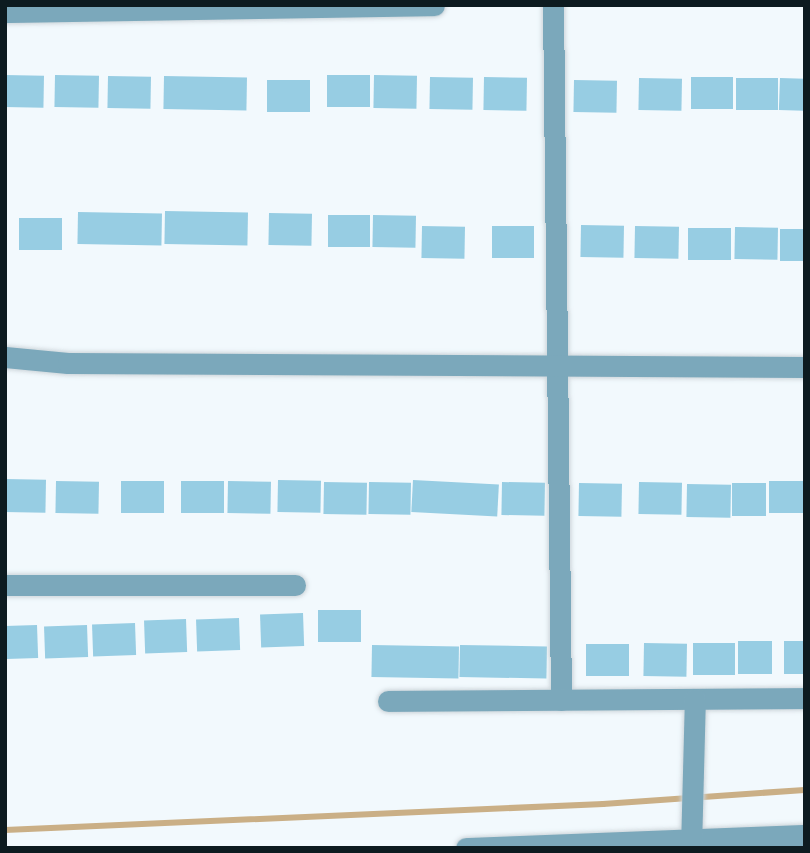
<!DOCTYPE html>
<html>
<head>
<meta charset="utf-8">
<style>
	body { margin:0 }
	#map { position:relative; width:810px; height:853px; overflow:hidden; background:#f2f9fd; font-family:"Roboto Serif",serif }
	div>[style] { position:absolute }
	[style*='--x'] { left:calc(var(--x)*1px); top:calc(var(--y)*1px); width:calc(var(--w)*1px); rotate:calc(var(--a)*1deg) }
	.stream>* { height:6px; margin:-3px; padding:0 3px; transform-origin:3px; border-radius:3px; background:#caaf86 }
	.building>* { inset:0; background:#97cde3; transform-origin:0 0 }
	.roads { filter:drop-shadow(0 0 2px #cdd5da) drop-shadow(0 0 2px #cdd5da) }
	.minor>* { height:21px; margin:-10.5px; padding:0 10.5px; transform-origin:10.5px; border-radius:10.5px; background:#7ba8bb }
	span { translate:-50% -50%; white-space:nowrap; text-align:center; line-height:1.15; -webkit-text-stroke:7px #fff; paint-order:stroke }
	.frame { position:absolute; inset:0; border:7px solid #0d1b20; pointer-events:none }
</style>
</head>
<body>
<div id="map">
	<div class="stream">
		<i style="--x:5;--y:830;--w:599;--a:-2.49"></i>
		<i style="--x:603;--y:804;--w:202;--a:-4"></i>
	</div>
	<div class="building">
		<i style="left:5px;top:75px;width:39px;height:32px;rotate:1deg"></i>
		<i style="left:55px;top:75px;width:44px;height:32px;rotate:1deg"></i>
		<i style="left:327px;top:75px;width:43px;height:32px"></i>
		<i style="left:374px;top:75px;width:43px;height:33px;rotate:1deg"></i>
		<i style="left:108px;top:76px;width:43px;height:32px;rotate:1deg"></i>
		<i style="left:164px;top:76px;width:83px;height:33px;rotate:1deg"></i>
		<i style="left:430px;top:77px;width:43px;height:32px;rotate:1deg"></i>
		<i style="left:484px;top:77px;width:43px;height:33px;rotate:1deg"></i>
		<i style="left:691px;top:77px;width:42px;height:32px"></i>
		<i style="left:639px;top:78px;width:43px;height:32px;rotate:1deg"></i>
		<i style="left:736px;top:78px;width:42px;height:32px"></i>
		<i style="left:780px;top:78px;width:25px;height:32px;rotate:2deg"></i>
		<i style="left:267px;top:80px;width:43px;height:32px"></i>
		<i style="left:574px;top:80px;width:43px;height:32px;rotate:1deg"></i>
		<i style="left:165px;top:211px;width:83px;height:33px;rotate:1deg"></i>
		<i style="left:78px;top:212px;width:84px;height:32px;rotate:1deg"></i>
		<i style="left:269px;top:213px;width:43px;height:32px;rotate:1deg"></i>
		<i style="left:328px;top:215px;width:42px;height:32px"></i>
		<i style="left:373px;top:215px;width:43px;height:32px;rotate:1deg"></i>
		<i style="left:19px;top:218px;width:43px;height:32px"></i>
		<i style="left:581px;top:225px;width:43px;height:32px;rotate:1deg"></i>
		<i style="left:422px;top:226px;width:43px;height:32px;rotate:1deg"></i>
		<i style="left:492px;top:226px;width:42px;height:32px"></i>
		<i style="left:635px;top:226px;width:44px;height:32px;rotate:1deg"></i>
		<i style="left:735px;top:227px;width:43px;height:32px;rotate:1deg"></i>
		<i style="left:688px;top:228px;width:43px;height:32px"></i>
		<i style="left:780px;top:229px;width:25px;height:32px"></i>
		<i style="left:5px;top:479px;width:41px;height:33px;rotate:1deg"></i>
		<i style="left:278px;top:480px;width:43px;height:32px;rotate:1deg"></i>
		<i style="left:413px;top:480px;width:86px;height:32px;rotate:3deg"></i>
		<i style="left:56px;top:481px;width:43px;height:32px;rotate:1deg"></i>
		<i style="left:121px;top:481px;width:43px;height:32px"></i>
		<i style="left:181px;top:481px;width:43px;height:32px"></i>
		<i style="left:228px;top:481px;width:43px;height:32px;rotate:1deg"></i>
		<i style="left:769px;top:481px;width:36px;height:32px"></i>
		<i style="left:324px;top:482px;width:43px;height:32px;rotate:1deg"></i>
		<i style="left:369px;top:482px;width:42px;height:32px;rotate:1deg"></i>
		<i style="left:502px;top:482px;width:43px;height:33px;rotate:1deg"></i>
		<i style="left:639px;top:482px;width:43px;height:32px;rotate:1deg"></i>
		<i style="left:579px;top:483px;width:43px;height:33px;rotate:1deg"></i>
		<i style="left:732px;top:483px;width:34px;height:33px"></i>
		<i style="left:687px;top:484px;width:44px;height:33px;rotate:1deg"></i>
		<i style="left:361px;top:610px;width:32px;height:43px;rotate:90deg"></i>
		<i style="left:303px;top:613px;width:33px;height:43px;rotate:88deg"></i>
		<i style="left:239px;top:618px;width:32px;height:43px;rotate:88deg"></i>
		<i style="left:186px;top:619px;width:33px;height:42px;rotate:88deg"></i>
		<i style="left:135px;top:623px;width:32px;height:43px;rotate:88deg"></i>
		<i style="left:37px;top:625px;width:33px;height:32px;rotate:88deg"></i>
		<i style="left:87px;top:625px;width:32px;height:43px;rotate:88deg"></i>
		<i style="left:738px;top:641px;width:34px;height:33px"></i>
		<i style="left:784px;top:641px;width:21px;height:33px"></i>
		<i style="left:644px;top:643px;width:43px;height:33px;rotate:1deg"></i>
		<i style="left:693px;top:643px;width:42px;height:32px"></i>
		<i style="left:586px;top:644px;width:43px;height:32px"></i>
		<i style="left:372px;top:645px;width:87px;height:32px;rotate:1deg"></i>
		<i style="left:460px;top:645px;width:87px;height:32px;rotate:1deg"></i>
	</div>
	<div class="roads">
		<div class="minor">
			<i style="--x:553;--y:5;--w:695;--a:89.34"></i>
			<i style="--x:5;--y:12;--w:429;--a:-0.9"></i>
			<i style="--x:5;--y:357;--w:63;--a:5.4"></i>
			<i style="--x:68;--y:363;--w:737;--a:0.31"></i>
			<i style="--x:5;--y:585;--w:290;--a:0"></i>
			<i style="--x:388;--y:701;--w:417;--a:-0.4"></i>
			<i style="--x:466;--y:848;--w:339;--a:-2.2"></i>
			<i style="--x:691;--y:848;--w:149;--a:-88.5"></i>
		</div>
	</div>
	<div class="frame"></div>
</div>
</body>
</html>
